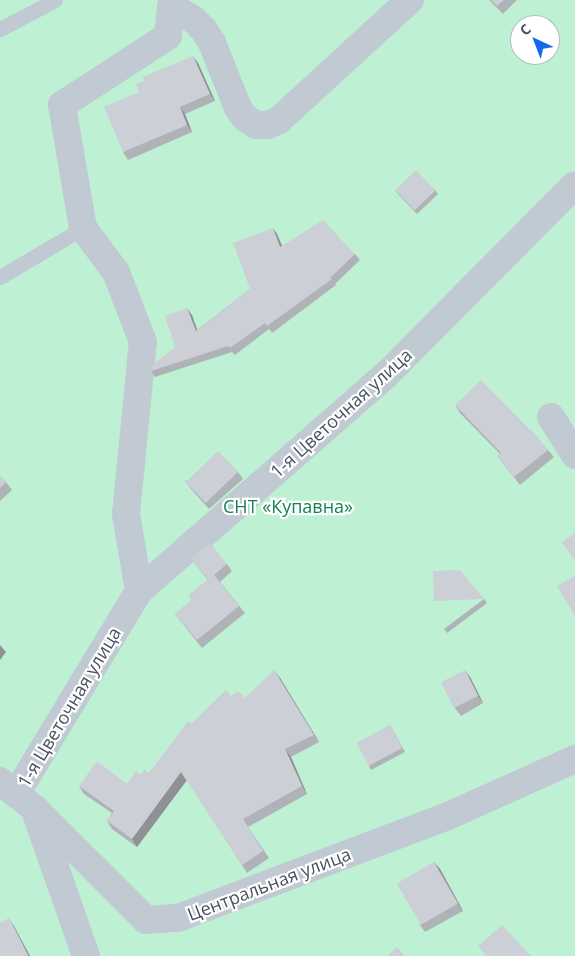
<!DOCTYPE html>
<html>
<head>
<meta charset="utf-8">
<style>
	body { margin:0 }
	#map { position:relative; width:575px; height:956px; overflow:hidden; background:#f3f0f0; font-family:"Open Sans",sans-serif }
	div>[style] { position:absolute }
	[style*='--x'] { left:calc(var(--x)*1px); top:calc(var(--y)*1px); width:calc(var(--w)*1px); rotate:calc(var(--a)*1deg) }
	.green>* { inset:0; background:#bef1d4 }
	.lane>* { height:15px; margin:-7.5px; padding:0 7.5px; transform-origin:7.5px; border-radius:7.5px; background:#c1cad2 }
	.street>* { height:28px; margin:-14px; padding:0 14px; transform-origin:14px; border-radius:14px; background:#c1cad2 }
	.wall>* { inset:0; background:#afb2b7; transform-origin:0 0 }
	.shaded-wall>* { inset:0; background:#8f9195 }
	.building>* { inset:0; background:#cccfd5; transform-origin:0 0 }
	span { translate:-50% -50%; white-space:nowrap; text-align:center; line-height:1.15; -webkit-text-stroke:4.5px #fff; paint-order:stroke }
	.street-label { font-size:18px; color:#47535e }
	.park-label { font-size:18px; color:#158351 }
	.north { position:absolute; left:510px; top:15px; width:50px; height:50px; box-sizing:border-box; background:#fff; border:1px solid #b5babf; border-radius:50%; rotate:317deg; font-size:14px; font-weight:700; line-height:20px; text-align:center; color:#47535e }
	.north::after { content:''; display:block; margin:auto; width:18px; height:22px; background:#1468e9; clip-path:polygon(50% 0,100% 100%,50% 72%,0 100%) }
</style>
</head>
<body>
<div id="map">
	<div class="green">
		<i style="clip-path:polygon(evenodd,0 0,575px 0,575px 956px,0 956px,0 0,520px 25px,550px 25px,550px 55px,520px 55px,520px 25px)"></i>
	</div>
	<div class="lane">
		<i style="--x:0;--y:29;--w:62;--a:-27.8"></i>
		<i style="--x:0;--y:277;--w:96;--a:-30.6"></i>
	</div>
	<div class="street">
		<i style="--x:171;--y:6;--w:26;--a:31"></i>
		<i style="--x:193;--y:19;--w:16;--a:45"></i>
		<i style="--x:204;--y:30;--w:15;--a:58"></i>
		<i style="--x:212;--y:43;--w:70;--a:68.2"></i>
		<i style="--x:238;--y:108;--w:12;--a:55"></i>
		<i style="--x:245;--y:118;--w:13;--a:32"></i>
		<i style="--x:256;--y:125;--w:12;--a:0"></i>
		<i style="--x:268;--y:125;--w:12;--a:-24"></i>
		<i style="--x:279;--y:120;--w:178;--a:-42.5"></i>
		<i style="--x:551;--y:417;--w:45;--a:57.7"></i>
		<i style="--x:139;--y:591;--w:78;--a:-99.6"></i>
		<i style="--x:126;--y:514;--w:173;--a:-84.4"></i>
		<i style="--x:143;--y:342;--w:75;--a:-111.1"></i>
		<i style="--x:116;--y:272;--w:55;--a:-126.9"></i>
		<i style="--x:83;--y:228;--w:125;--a:-99.7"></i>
		<i style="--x:62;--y:105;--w:126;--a:-33.1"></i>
		<i style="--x:168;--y:36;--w:30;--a:-84"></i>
		<i style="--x:0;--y:781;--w:45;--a:38.7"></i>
		<i style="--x:35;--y:809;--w:157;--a:45"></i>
		<i style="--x:146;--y:920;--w:32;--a:-4"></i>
		<i style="--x:178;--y:918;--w:289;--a:-20.7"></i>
		<i style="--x:448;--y:816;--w:139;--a:-24.2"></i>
		<i style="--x:16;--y:794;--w:237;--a:-58.8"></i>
		<i style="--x:139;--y:591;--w:327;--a:-41.2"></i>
		<i style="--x:385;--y:376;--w:269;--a:-45.2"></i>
		<i style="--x:37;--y:816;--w:148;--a:70.7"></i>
	</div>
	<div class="wall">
		<i style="clip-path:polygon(489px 0,517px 0,503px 14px)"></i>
		<i style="clip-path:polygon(198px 63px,215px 101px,185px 114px,192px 132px,128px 160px,123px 152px)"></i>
		<i style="clip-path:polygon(395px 190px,435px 190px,438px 194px,417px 214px,398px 194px)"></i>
		<i style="clip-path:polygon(273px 228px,277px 234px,282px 246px,355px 254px,360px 260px,335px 284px,336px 285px,272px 333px,269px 329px,235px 355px,232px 352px,155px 377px,151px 371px,175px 347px,192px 315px,197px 330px,250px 289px)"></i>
		<i style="clip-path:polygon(455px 405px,548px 450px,554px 457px,520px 485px,497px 456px,500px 454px,460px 413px)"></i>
		<i style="clip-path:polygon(238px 472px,243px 479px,209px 509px,191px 489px,185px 481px)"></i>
		<i style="clip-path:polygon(0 476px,6px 482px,12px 490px,0 501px)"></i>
		<i style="clip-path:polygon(191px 559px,227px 564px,232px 571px,220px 582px,245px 613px,202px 648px,175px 614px,192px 600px,189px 595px,208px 580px)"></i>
		<i style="left:484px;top:599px;width:5px;height:50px;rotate:53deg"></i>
		<i style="clip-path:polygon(470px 677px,483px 703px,461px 716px,455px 708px)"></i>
		<i style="clip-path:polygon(280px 678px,319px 742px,291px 757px,307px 794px,248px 827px,269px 858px,247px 873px,187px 780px,137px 847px,112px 829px,107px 821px,112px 813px,84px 794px,79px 786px,127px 784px,141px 775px,149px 773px,191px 724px,231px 696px,245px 698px)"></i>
		<i style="clip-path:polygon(390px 725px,405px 752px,371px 770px,369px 766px)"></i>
		<i style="clip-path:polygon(434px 862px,440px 869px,463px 911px,425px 932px,420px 925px)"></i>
	</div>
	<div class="shaded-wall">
		<i style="clip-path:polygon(193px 56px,198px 63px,215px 101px,210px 94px)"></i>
		<i style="clip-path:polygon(180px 107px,185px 114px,192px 132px,187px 125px)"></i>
		<i style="clip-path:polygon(273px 228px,277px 234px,285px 253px,280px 247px)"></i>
		<i style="clip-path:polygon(187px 308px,192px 315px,200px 338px,196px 331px)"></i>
		<i style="clip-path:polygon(0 645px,6px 652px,0 660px)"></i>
		<i style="clip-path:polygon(274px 670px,280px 678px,319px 742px,314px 735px)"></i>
		<i style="clip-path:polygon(465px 670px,470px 677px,483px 703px,478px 696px)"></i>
		<i style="clip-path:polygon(285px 749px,291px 757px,307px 794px,302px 786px)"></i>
		<i style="clip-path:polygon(181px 772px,187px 780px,137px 847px,132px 839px)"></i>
		<i style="clip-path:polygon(434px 862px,440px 869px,463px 911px,458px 904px)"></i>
		<i style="clip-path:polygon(9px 918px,14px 926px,30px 956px,28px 956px)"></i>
	</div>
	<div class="building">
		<i style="clip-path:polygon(491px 0,504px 0,497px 6px)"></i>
		<i style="clip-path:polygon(193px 56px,210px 94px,180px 107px,187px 125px,123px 152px,104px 107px,139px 92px,136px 84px,144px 81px,143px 77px)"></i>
		<i style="left:416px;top:170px;width:28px;height:29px;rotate:46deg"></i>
		<i style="clip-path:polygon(323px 220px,355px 254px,330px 278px,332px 279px,267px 326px,265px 323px,230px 348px,228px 346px,151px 371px,151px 366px,175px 347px,165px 316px,187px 308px,196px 331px,250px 289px,233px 243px,273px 228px,280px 247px)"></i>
		<i style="clip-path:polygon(481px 380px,530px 430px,531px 429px,548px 450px,514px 477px,497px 456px,501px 453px,455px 405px)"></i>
		<i style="left:218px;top:451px;width:29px;height:45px;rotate:46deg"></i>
		<i style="clip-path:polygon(0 476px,6px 482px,0 488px)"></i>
		<i style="clip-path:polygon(575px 533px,575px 561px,562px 542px)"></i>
		<i style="clip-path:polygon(210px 543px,227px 564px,214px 575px,239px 606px,197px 640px,175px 614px,192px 599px,189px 595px,208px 579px,191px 559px)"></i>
		<i style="clip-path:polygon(460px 570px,484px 599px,434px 601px,433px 571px)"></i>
		<i style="clip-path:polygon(575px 576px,575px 616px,557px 586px)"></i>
		<i style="clip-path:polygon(274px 670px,314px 735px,285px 749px,302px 786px,243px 819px,263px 851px,242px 865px,181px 772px,132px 839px,107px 821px,114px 811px,79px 786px,97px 761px,127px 784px,136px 771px,141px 775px,144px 769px,149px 773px,188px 721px,191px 724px,226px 690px,231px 696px,238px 691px,245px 698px)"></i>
		<i style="left:465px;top:670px;width:29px;height:27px;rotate:63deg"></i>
		<i style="left:390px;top:725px;width:26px;height:38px;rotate:62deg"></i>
		<i style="left:434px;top:862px;width:48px;height:43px;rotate:60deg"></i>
		<i style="clip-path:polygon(9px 918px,28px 955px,27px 956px,0 956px,0 923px)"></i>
		<i style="clip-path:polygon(502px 925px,531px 956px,486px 956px,478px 946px)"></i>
		<i style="clip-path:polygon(397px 947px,405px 956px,387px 956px)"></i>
	</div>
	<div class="street-label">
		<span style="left:341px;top:413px;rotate:-42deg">1-я Цветочная улица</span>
		<span style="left:69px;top:707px;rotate:-59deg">1-я Цветочная улица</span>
		<span style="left:269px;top:884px;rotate:-21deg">Центральная улица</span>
	</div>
	<div class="park-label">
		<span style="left:288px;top:506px">СНТ «Купавна»</span>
	</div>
	<div class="north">С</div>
</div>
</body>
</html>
